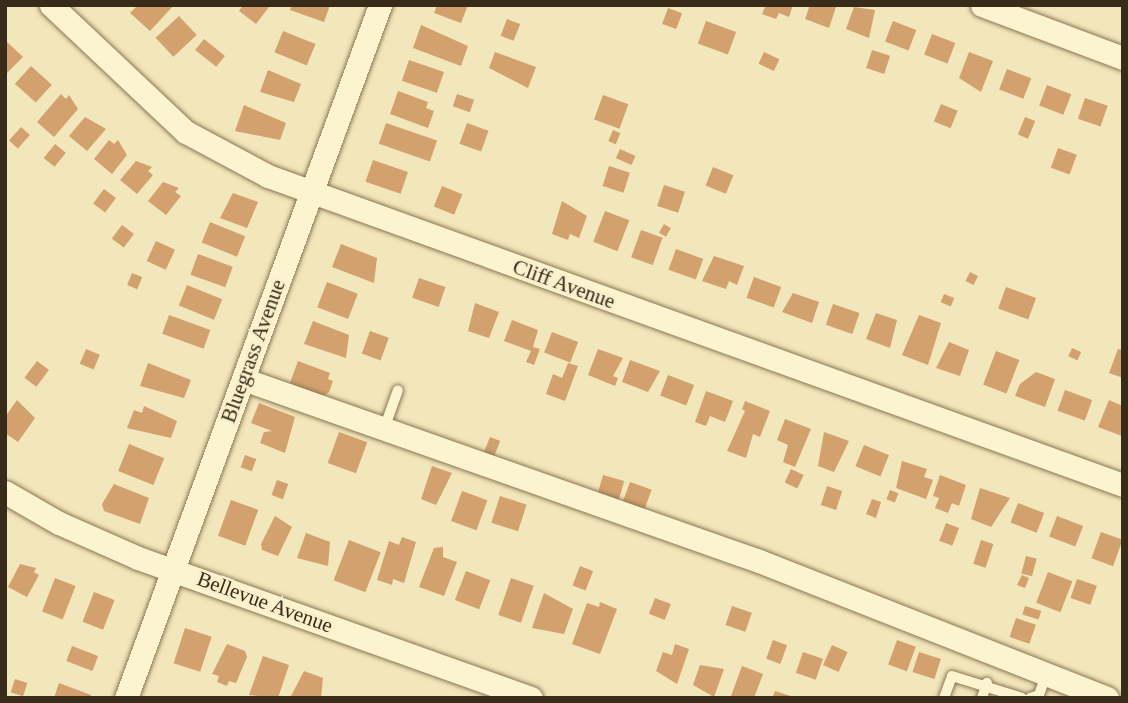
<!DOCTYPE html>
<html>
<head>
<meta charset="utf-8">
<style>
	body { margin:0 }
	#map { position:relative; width:1128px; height:703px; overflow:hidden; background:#f2e6bb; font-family:"Times New Roman",serif }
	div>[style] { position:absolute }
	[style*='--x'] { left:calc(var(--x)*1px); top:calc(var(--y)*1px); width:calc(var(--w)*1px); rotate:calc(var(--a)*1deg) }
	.building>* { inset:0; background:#d3a16d; transform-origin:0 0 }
	.roads { filter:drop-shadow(0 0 2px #8a7653) drop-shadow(0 0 2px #8a7653) }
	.service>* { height:10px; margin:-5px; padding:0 5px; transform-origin:5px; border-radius:5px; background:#fcf3cf }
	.minor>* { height:23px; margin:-11.5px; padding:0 11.5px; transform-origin:11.5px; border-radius:11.5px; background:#fcf3cf }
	span { translate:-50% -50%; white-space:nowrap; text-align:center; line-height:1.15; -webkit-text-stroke:5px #f8efcb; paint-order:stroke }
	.street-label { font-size:21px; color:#382b1a }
	.frame { position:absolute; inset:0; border:7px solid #382b1a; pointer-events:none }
</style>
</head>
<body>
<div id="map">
	<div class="building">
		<i style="clip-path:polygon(138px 5px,174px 5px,150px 31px,130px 13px)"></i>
		<i style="clip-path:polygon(243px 5px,267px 5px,269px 7px,256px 24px,239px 11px)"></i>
		<i style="clip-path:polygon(292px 5px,330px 5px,324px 22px,290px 10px)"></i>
		<i style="clip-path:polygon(437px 5px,468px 5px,461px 23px,434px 13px)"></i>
		<i style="clip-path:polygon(766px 5px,793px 5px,789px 17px,779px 13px,776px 19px,762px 14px)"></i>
		<i style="clip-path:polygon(810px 5px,836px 7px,829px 28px,805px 19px)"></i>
		<i style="clip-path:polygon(854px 7px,875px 10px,869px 38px,846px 29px)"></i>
		<i style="left:668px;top:8px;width:15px;height:17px;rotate:20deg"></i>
		<i style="left:179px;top:16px;width:26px;height:32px;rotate:47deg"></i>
		<i style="left:507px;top:19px;width:14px;height:18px;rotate:21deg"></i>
		<i style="left:706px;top:21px;width:32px;height:24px;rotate:20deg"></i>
		<i style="left:893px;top:21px;width:25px;height:22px;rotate:21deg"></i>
		<i style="clip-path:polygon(421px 25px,468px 46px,461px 66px,413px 48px)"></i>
		<i style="left:283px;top:31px;width:35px;height:23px;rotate:22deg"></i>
		<i style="left:932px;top:34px;width:25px;height:22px;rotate:21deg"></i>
		<i style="left:204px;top:39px;width:27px;height:14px;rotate:39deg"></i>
		<i style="clip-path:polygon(5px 40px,23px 57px,5px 75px)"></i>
		<i style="left:872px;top:50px;width:19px;height:19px;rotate:18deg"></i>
		<i style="clip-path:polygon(495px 52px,536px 67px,528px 88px,489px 68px)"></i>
		<i style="left:764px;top:52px;width:17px;height:13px;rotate:25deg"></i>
		<i style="clip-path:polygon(969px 52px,993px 61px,981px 92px,959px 78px)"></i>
		<i style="left:409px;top:60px;width:37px;height:22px;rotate:19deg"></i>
		<i style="left:31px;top:66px;width:28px;height:24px;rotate:42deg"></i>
		<i style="left:1007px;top:69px;width:26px;height:22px;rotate:21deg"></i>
		<i style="clip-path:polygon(268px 70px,301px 84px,294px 102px,260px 92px)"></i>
		<i style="left:1047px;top:85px;width:26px;height:22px;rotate:21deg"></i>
		<i style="clip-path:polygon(398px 91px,428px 102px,426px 108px,434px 111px,428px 128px,390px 114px)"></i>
		<i style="clip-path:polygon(61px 94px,66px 99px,69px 95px,78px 109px,54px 137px,37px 122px)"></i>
		<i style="left:457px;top:94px;width:18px;height:13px;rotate:19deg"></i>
		<i style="left:603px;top:95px;width:27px;height:26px;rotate:20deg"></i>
		<i style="left:1085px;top:98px;width:24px;height:22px;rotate:19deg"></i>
		<i style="left:941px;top:104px;width:18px;height:19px;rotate:22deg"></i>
		<i style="clip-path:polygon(244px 105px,286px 123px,280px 140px,235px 131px)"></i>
		<i style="clip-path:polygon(85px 117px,106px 129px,87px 151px,69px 136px)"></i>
		<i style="left:1025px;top:117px;width:11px;height:19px;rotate:22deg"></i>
		<i style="left:386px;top:123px;width:54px;height:22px;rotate:19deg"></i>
		<i style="left:467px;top:123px;width:23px;height:22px;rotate:20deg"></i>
		<i style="left:21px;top:127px;width:12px;height:18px;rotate:42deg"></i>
		<i style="left:613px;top:130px;width:8px;height:12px;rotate:23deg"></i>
		<i style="clip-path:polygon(109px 140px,114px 144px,118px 140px,127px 155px,112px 174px,94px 159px)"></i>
		<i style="left:55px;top:144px;width:14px;height:18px;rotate:39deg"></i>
		<i style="left:1058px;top:148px;width:20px;height:21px;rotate:20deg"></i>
		<i style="left:620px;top:149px;width:17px;height:10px;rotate:24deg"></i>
		<i style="left:373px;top:160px;width:37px;height:23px;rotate:19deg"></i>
		<i style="clip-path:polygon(136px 161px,152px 167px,148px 171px,153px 175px,137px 194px,120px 180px)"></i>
		<i style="left:609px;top:166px;width:22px;height:21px;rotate:18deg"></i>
		<i style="left:713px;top:167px;width:22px;height:20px;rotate:22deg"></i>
		<i style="clip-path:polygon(163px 182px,179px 188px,175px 192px,181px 196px,166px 215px,148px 201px)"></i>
		<i style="left:664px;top:185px;width:22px;height:22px;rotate:18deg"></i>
		<i style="left:442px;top:186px;width:22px;height:22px;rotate:22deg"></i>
		<i style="left:104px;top:189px;width:15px;height:18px;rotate:37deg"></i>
		<i style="clip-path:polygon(233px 193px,258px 202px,247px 228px,220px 218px)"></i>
		<i style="clip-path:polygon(562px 201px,587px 216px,579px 238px,570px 234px,568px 240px,552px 234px)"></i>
		<i style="left:605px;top:211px;width:26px;height:33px;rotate:21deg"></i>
		<i style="left:210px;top:222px;width:38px;height:22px;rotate:22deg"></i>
		<i style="left:664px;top:224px;width:8px;height:10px;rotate:30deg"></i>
		<i style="left:122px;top:225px;width:15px;height:17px;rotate:37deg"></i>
		<i style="left:641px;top:230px;width:23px;height:29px;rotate:20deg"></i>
		<i style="left:156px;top:241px;width:21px;height:22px;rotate:25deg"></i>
		<i style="clip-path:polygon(341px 244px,377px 258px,374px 283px,332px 267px)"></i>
		<i style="left:676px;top:249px;width:29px;height:22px;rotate:20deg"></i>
		<i style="left:198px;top:254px;width:37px;height:22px;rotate:20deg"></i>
		<i style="clip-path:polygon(714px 256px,744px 266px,737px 285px,729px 281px,726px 289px,702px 281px)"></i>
		<i style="left:970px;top:272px;width:9px;height:10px;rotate:27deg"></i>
		<i style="left:132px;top:273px;width:11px;height:13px;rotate:22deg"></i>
		<i style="left:754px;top:277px;width:29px;height:22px;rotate:20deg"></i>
		<i style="left:419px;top:278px;width:28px;height:21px;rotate:19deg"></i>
		<i style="left:327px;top:282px;width:33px;height:27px;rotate:21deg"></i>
		<i style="left:187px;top:285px;width:38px;height:22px;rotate:22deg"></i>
		<i style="left:1006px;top:287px;width:32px;height:23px;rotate:20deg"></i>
		<i style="clip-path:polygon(793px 293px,819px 302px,812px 323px,782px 312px)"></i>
		<i style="left:944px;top:294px;width:11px;height:9px;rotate:22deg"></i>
		<i style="clip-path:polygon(475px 303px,499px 312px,489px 338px,468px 331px)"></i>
		<i style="left:833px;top:304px;width:28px;height:22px;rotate:19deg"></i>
		<i style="clip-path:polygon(876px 313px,897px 320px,890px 348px,866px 339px)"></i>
		<i style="left:169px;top:315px;width:44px;height:20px;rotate:20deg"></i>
		<i style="clip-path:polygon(919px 315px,941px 323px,928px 365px,902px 355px)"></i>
		<i style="clip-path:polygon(512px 320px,538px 330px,533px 347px,540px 349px,534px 365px,526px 362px,531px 351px,504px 341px)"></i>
		<i style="clip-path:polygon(313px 321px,349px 335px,346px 358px,304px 344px)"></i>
		<i style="left:370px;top:331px;width:20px;height:24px;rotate:20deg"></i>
		<i style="left:552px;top:332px;width:28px;height:22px;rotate:21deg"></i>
		<i style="clip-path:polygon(949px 342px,969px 350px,960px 376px,936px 368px)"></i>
		<i style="left:1072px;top:348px;width:10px;height:9px;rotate:24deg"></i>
		<i style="left:86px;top:349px;width:15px;height:16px;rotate:23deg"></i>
		<i style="clip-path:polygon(598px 349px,623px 358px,613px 376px,618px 378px,615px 386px,588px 375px)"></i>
		<i style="clip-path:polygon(1118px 349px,1123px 350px,1123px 378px,1109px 373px)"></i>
		<i style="left:996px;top:351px;width:25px;height:36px;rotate:21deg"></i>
		<i style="clip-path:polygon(630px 360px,660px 371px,648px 392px,622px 382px)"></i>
		<i style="left:37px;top:361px;width:15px;height:21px;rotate:37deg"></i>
		<i style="clip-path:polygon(298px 361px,330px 373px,328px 379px,333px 381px,329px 392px,324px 396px,290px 383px)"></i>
		<i style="clip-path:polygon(148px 363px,191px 380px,184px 398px,140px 386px)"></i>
		<i style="clip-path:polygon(568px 363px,578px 366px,565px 401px,546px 394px,553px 374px,562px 378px)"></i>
		<i style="clip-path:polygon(1036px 372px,1055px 379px,1045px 407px,1015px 396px,1020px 384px)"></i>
		<i style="left:668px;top:375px;width:28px;height:22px;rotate:21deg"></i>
		<i style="left:1065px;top:390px;width:29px;height:22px;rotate:20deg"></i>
		<i style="clip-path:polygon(706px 391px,733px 401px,725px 422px,710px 416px,706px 426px,695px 422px)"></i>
		<i style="clip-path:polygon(17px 400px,35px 418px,18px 442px,5px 433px,5px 417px)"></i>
		<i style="clip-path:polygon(1109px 400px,1123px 406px,1122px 436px,1098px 427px)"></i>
		<i style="clip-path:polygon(745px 401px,770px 411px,760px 437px,753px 434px,746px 458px,727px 451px,745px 411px,742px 409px)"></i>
		<i style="clip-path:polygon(259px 403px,295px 417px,285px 453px,260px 443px,264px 432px,272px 431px,251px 423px)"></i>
		<i style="clip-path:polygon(144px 406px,177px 421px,171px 438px,127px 428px,134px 410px,142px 413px)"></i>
		<i style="clip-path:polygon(785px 419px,811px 429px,795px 467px,783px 462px,788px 445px,777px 440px)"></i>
		<i style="left:339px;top:432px;width:30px;height:33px;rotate:20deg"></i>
		<i style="clip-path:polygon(824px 432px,849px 441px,834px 472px,818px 466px)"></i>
		<i style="left:490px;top:437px;width:11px;height:17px;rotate:22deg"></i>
		<i style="left:129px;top:444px;width:38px;height:29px;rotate:22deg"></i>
		<i style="left:864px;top:445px;width:27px;height:23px;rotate:22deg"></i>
		<i style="left:245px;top:455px;width:12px;height:13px;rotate:20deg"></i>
		<i style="clip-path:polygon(902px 461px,927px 469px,924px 477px,933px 480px,926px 499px,896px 488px)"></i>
		<i style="clip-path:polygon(432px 466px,452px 473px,436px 505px,421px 499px)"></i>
		<i style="left:791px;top:469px;width:14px;height:15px;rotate:25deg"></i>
		<i style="left:603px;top:475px;width:22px;height:21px;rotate:16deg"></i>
		<i style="clip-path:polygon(940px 475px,966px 485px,959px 506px,952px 503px,948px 513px,935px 508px,939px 498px,933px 496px)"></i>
		<i style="left:277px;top:480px;width:12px;height:16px;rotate:20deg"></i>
		<i style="left:630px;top:482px;width:23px;height:22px;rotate:20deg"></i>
		<i style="clip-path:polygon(114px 484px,149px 498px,140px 524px,104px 511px,102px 504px)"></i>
		<i style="left:827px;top:486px;width:16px;height:20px;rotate:18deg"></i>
		<i style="clip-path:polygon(980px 488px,1010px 498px,991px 527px,971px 519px)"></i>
		<i style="left:890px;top:490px;width:9px;height:10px;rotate:21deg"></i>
		<i style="left:462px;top:491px;width:27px;height:32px;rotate:20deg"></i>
		<i style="left:500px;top:496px;width:28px;height:28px;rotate:18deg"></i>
		<i style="clip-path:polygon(872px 499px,881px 502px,876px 518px,866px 514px)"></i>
		<i style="left:231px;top:500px;width:29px;height:38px;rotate:20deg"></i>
		<i style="left:1018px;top:503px;width:28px;height:21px;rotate:21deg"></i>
		<i style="clip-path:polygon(275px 516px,292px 527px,278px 556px,262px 550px,261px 544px)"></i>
		<i style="left:1057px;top:516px;width:28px;height:22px;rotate:21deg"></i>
		<i style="left:946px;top:523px;width:14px;height:19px;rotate:21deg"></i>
		<i style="left:1101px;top:532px;width:23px;height:28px;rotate:20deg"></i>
		<i style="clip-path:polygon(306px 533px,330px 542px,328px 566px,297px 558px)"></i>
		<i style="clip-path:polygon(402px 537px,416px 542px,404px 583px,393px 579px,392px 585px,377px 580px,389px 541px,399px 545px)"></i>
		<i style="left:349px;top:540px;width:34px;height:43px;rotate:21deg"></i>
		<i style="left:981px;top:540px;width:13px;height:25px;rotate:18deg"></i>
		<i style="clip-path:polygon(443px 547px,443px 557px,457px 562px,444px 596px,419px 587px,434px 548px)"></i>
		<i style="left:1026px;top:556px;width:11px;height:18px;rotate:15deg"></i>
		<i style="clip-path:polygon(20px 564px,36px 568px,34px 572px,39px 575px,27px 597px,8px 587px)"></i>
		<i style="left:580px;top:566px;width:14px;height:21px;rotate:21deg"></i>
		<i style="left:466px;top:571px;width:26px;height:31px;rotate:21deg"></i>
		<i style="left:1048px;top:572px;width:26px;height:33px;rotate:21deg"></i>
		<i style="clip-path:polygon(1022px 575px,1029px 578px,1025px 588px,1017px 585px)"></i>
		<i style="left:55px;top:578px;width:22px;height:36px;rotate:21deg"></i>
		<i style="left:511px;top:578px;width:24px;height:39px;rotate:19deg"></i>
		<i style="left:1077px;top:579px;width:21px;height:20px;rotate:19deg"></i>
		<i style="left:94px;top:592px;width:22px;height:32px;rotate:21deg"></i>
		<i style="clip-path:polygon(544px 593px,573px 609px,564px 634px,532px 628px)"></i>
		<i style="left:655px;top:598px;width:17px;height:17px;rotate:21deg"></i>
		<i style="clip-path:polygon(600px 602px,617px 609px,600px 654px,572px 644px,587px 603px,599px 607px)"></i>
		<i style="left:732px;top:606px;width:21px;height:20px;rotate:19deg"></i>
		<i style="left:1025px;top:606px;width:17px;height:9px;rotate:17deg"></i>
		<i style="left:1016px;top:618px;width:21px;height:20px;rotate:19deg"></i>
		<i style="left:185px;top:628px;width:28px;height:37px;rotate:18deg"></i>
		<i style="left:773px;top:640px;width:15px;height:20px;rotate:20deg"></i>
		<i style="left:897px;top:640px;width:20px;height:26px;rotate:20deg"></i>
		<i style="clip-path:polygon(227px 644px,245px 651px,247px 657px,236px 683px,229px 681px,227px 686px,217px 682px,219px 676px,212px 674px)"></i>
		<i style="clip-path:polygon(675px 644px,689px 649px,677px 684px,656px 671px,663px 652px,672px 655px)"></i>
		<i style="left:832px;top:645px;width:17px;height:22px;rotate:24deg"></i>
		<i style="left:72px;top:646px;width:28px;height:16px;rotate:21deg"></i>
		<i style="left:803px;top:652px;width:21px;height:22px;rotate:19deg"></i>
		<i style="left:919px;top:652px;width:23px;height:21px;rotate:18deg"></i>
		<i style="clip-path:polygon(263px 656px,289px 665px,278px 698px,249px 695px)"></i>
		<i style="clip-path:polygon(700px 665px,724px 669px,714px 697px,693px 685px)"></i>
		<i style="clip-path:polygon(742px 666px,763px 674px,754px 698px,731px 696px)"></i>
		<i style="clip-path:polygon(304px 671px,323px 678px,321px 698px,290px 698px)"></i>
		<i style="left:15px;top:679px;width:13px;height:14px;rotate:18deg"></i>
		<i style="clip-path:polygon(59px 683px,91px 695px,90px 698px,54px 698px)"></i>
		<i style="clip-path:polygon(775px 691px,794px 697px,794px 698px,772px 698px)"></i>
	</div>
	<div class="roads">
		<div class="service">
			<i style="--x:384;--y:429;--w:41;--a:-70.3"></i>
			<i style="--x:944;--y:698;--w:23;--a:-70"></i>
			<i style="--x:952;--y:676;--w:73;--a:17.4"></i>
			<i style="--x:982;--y:698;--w:16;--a:-72"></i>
			<i style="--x:1030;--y:698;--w:9;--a:-18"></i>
			<i style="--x:1039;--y:695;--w:21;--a:-71"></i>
		</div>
		<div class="minor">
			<i style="--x:51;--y:5;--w:185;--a:43.3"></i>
			<i style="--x:186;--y:132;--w:93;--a:28.2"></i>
			<i style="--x:268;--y:176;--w:909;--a:19.87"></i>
			<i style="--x:982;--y:5;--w:151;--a:20.6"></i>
			<i style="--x:243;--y:379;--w:547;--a:19.43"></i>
			<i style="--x:759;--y:561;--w:374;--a:21.5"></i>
			<i style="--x:5;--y:492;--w:62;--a:29.9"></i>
			<i style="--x:59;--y:523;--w:86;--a:23.9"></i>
			<i style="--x:138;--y:558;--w:417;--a:19.6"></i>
			<i style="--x:126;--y:698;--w:738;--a:-69.87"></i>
		</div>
	</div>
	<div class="street-label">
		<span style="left:564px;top:284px;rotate:20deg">Cliff Avenue</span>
		<span style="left:253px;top:351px;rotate:-70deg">Bluegrass Avenue</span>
		<span style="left:265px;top:602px;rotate:20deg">Bellevue Avenue</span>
	</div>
	<div class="frame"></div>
</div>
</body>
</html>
